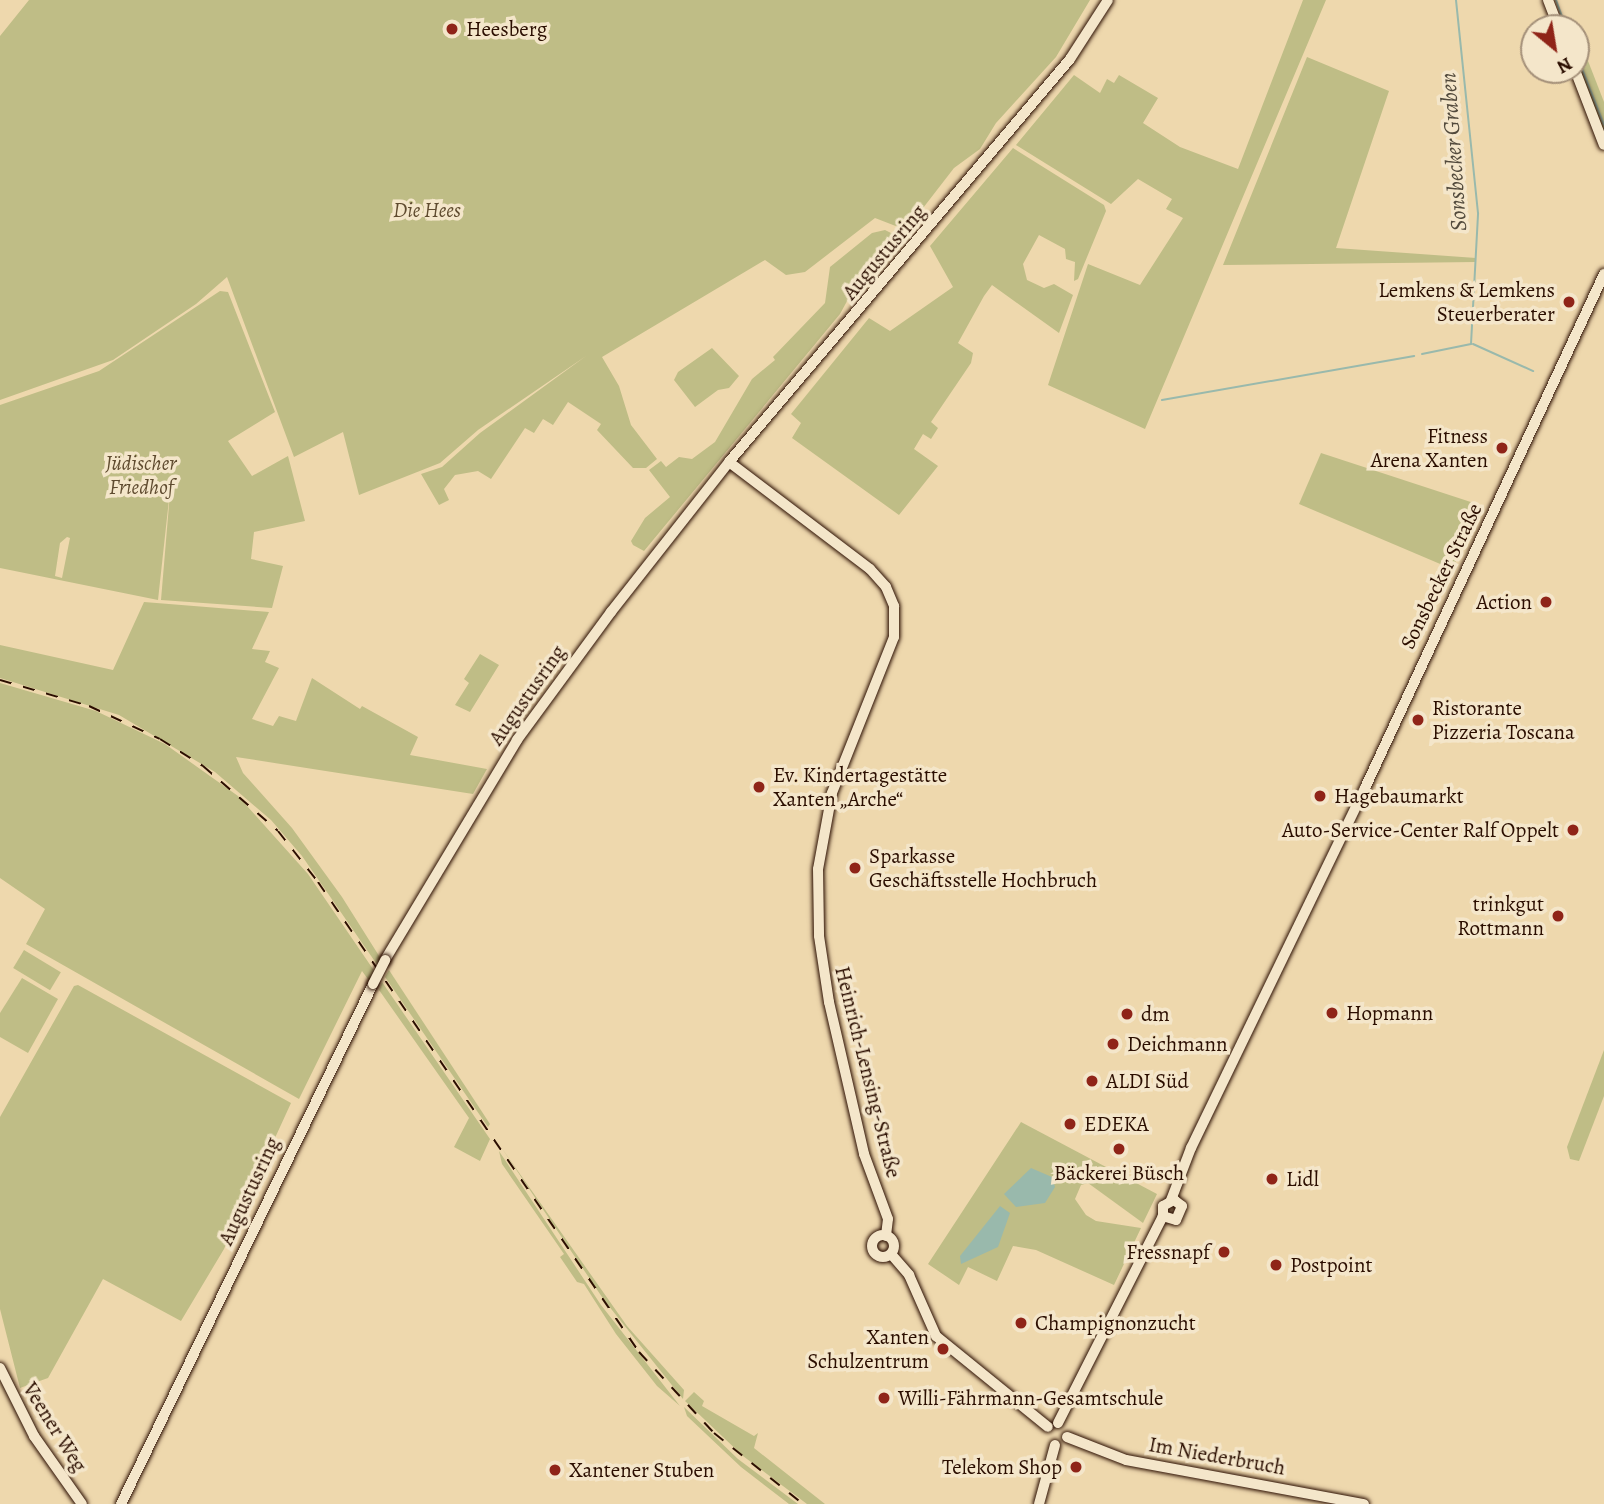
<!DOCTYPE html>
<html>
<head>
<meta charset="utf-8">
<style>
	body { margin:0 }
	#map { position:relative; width:1604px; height:1504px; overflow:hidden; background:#eed8ad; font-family:Alegreya,serif }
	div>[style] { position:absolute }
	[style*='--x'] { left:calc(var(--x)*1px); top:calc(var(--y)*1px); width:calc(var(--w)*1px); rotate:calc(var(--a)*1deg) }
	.green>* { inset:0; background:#bfbd86; transform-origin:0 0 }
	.water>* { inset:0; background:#99b9ac }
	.stream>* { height:2px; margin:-1px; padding:0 1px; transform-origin:1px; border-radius:1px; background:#99b9ac }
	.roads { filter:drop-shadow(0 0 2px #2b0e00) drop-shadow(0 0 2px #2b0e00) }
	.secondary>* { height:10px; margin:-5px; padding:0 5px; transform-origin:5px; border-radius:5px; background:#f4e6ca }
	.secondary>.ring { margin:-5px; padding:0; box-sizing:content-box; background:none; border:10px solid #f4e6ca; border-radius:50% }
	.rail>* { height:2px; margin-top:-1px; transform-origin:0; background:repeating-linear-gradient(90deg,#2b0e00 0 12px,transparent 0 24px) }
	.bridges { filter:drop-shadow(0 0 2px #2b0e00) drop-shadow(0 0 2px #2b0e00) }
	.secondary-bridge>* { height:10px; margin:-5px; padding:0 5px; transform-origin:5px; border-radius:5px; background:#f4e6ca }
	.dots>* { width:19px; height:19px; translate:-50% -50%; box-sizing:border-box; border:4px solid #f4e6ca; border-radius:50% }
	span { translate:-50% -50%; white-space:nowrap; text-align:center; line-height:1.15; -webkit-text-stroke:7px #f4e6ca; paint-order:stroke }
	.poi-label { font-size:21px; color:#2b0e00 }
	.left { translate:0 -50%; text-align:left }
	.right { translate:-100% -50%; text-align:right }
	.park-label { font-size:21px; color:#5f4b2f; font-style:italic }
	.street-label { font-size:21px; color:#2b0e00 }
	.water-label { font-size:23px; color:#524a3c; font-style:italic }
	.north { position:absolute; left:1520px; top:14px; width:70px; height:70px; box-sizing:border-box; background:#f4e6ca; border:2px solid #a49079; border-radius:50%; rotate:150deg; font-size:19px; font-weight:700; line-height:28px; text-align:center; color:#2b0e00 }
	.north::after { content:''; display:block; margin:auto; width:24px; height:32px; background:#8f2418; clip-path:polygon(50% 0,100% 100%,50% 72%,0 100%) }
</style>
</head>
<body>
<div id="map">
	<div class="green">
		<i style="clip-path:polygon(29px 0,1090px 0,1056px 57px,996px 123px,980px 149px,954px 168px,906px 230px,875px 218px,805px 272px,786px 275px,765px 260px,602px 357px,619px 386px,631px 425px,657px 459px,646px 468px,633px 468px,597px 430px,601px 424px,568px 402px,553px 425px,543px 419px,534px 433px,525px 428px,491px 479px,478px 471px,455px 475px,444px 489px,449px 500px,439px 505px,421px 474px,442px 467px,480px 433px,586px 356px,478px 430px,440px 463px,359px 495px,343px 432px,294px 457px,227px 277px,196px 304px,113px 360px,0 400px,0 36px)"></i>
		<i style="clip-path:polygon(1303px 0,1326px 0,1145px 429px,1048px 385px,1088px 264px,1140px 285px,1183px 218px,1166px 209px,1172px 199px,1138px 179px,1111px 204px,1016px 145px,1074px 75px,1100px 93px,1107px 79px,1114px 83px,1119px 75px,1158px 98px,1143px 123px,1180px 147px,1238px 169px)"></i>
		<i style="clip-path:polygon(1576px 30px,1604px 102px,1604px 138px,1576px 65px)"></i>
		<i style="clip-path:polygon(1307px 57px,1389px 91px,1336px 248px,1476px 258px,1476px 262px,1223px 265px)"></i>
		<i style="clip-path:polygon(1013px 148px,1104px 205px,1106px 211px,1078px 279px,1074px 281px,1075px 262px,1066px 259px,1065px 249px,1039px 235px,1023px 264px,1027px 280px,1044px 288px,1054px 284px,1073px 295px,1059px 333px,992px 285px,984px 296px,958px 343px,973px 353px,971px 363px,931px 422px,938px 428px,931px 439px,923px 434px,914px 449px,938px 466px,899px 515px,792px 438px,801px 423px,791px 414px,869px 318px,890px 331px,953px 287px,930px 246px)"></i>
		<i style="clip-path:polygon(885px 230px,899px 237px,882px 262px,852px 292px,840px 314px,644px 551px,633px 545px,631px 541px,645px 518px,670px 497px,649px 470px,661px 461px,666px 467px,679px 457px,692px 459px,715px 442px,752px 379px,775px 360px,773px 357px,825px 303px,830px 267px,872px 233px)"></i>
		<i style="clip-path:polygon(evenodd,220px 291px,228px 292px,275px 412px,228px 441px,252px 476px,288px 456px,305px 521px,254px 532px,251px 559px,283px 566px,272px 608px,161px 600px,171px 481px,158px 600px,0 568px,0 405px,99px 371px,220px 291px,67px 537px,70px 538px,62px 578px,55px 576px,60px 543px,67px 537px)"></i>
		<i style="clip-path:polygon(712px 348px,739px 376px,729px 388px,718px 390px,695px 407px,674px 380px,678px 372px)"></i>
		<i style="clip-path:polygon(1321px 453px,1483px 506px,1452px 569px,1299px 504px)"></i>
		<i style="clip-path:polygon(144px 602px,269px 612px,252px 649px,270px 651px,265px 662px,279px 668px,252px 719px,273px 726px,279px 716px,296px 721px,312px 678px,360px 709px,362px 706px,418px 737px,410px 755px,487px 769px,473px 794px,236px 757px,243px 773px,292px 828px,342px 897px,381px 959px,378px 966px,302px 856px,271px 820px,215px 772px,119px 715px,0 678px,0 645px,113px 670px)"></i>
		<i style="clip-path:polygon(480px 654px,499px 665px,470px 712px,455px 705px,469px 683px,464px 679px)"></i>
		<i style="clip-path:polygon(0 683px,96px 711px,165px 744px,238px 796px,308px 874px,375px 972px,370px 982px,362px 971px,299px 1099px,26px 944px,45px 909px,0 878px)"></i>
		<i style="left:24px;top:950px;width:43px;height:21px;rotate:31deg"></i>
		<i style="clip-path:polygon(389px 970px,490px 1124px,488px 1127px,385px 977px)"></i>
		<i style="clip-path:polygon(22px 978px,58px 999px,28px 1053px,0 1037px,0 1013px)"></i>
		<i style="clip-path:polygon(382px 982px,490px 1139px,480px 1161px,454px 1147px,469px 1118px,379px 990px)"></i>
		<i style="clip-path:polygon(78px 985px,291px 1103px,224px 1249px,181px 1321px,103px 1279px,48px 1378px,20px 1388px,0 1309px,0 1117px,74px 986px)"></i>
		<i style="clip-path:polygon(1604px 1050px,1604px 1096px,1579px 1161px,1570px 1159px,1567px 1147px)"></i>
		<i style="clip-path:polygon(1021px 1122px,1157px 1194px,1143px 1223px,1088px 1183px,1081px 1185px,1075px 1199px,1086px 1215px,1096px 1221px,1141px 1228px,1114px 1285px,1036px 1250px,1013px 1246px,997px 1281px,968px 1267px,959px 1285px,928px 1264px)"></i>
		<i style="clip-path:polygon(501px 1147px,627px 1326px,684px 1390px,683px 1399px,604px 1300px)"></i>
		<i style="clip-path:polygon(499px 1151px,601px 1305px,680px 1406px,657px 1386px,616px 1334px,584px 1284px,577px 1282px,560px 1257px,564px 1254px,502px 1164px)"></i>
		<i style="clip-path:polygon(694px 1392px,704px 1401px,702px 1406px,754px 1436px,758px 1433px,754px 1448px,825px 1504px,807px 1504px,743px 1456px,685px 1401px)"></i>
		<i style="clip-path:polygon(684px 1407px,738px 1459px,798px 1504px,789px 1504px,741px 1467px,687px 1416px)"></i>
	</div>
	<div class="water">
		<i style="clip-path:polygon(1031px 1168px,1052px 1177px,1055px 1187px,1045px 1203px,1016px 1207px,1004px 1194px)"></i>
		<i style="clip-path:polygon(1000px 1206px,1010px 1213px,998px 1247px,961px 1264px,960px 1256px)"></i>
	</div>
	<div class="stream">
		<i style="--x:1556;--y:0;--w:30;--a:70"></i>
		<i style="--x:1576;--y:53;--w:77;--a:68.7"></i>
		<i style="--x:1473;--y:344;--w:66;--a:24.2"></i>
		<i style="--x:1422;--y:354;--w:50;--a:-11.5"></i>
		<i style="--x:1471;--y:344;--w:131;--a:-86.9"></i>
		<i style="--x:1478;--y:213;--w:214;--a:-95.9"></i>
		<i style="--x:1162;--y:400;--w:256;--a:-9.9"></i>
	</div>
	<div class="roads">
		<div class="secondary">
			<i style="--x:1548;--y:0;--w:30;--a:69"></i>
			<i style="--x:1575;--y:70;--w:80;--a:68.9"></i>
			<i style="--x:729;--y:462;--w:177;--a:37.2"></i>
			<i style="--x:870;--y:569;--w:24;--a:48"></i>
			<i style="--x:886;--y:587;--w:21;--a:67"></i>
			<i style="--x:894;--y:606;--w:31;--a:90"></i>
			<i style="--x:894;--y:637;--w:168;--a:111.7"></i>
			<i style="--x:832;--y:793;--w:77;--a:100.4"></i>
			<i style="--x:818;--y:869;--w:67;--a:89.1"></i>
			<i style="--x:819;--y:936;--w:67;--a:81.4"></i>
			<i style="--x:829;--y:1002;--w:156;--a:77"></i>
			<i style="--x:864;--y:1154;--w:69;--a:69.7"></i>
			<i style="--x:888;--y:1219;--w:17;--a:97"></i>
			<i style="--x:385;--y:960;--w:257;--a:-59"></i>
			<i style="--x:517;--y:740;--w:159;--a:-53.7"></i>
			<i style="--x:611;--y:612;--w:191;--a:-51.8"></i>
			<i style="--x:729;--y:462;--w:528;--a:-49.76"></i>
			<i style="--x:1070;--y:59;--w:70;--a:-57.2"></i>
			<i style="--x:1171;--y:1200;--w:56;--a:-69"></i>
			<i style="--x:1191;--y:1148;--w:400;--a:-64.2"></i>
			<i style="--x:1365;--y:788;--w:567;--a:-65.06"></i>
			<i class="ring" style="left:872px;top:1235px;width:12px;height:12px"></i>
			<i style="--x:891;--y:1254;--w:28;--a:49"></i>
			<i style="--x:909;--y:1275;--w:67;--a:66.1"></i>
			<i style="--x:936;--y:1336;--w:144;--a:39.1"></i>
			<i style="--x:0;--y:1368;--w:76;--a:63.4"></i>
			<i style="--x:34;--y:1436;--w:83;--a:54.8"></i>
			<i style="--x:1058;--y:1423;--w:232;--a:-63.1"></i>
			<i style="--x:1163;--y:1216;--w:10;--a:-90"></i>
			<i style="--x:1163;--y:1206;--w:13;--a:-29"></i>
			<i style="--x:1174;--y:1200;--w:10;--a:37"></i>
			<i style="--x:1182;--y:1206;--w:15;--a:113"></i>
			<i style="--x:1176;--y:1220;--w:14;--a:-163"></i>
			<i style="--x:1067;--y:1437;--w:63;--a:21.3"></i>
			<i style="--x:1126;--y:1460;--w:242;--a:10.5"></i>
			<i style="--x:121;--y:1504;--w:578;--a:-64.14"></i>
			<i style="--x:1039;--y:1504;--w:61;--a:-74.8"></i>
		</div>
	</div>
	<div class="rail">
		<i style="--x:0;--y:680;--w:93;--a:16.3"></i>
		<i style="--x:89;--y:706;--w:78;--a:24.9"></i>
		<i style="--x:160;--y:739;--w:51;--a:32.1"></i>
		<i style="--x:203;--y:766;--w:99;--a:40.9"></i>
		<i style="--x:278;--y:831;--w:65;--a:51.9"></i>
		<i style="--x:318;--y:882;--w:569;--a:55.67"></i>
		<i style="--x:639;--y:1352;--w:110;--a:47.2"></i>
		<i style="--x:714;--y:1433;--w:114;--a:38.6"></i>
	</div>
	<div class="bridges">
		<div class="secondary-bridge">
			<i style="--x:373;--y:984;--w:27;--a:-63"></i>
		</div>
	</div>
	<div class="dots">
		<i style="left:452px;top:29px;background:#8f2418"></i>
		<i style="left:1569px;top:302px;background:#8f2418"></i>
		<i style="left:1502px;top:448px;background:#8f2418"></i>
		<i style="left:1546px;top:602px;background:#8f2418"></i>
		<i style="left:1418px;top:720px;background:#8f2418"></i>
		<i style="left:759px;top:787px;background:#8f2418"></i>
		<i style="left:1320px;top:796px;background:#8f2418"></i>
		<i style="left:1573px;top:830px;background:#8f2418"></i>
		<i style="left:855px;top:868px;background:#8f2418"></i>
		<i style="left:1558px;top:916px;background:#8f2418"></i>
		<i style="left:1332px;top:1013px;background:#8f2418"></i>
		<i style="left:1127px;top:1014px;background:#8f2418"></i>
		<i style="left:1113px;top:1044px;background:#8f2418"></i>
		<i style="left:1092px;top:1081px;background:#8f2418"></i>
		<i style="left:1070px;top:1124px;background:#8f2418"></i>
		<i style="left:1119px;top:1149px;background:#8f2418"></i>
		<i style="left:1272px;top:1179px;background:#8f2418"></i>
		<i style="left:1224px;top:1252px;background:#8f2418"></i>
		<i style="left:1276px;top:1265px;background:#8f2418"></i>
		<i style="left:1021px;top:1323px;background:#8f2418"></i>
		<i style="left:943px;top:1349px;background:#8f2418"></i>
		<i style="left:884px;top:1398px;background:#8f2418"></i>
		<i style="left:1076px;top:1467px;background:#8f2418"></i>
		<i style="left:555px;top:1470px;background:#8f2418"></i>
	</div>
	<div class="poi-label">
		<span class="left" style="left:466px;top:29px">Heesberg</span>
		<span class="right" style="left:1555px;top:302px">Lemkens &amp; Lemkens<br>Steuerberater</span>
		<span class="right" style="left:1488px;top:448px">Fitness<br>Arena Xanten</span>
		<span class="right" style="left:1532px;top:602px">Action</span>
		<span class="left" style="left:1432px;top:720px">Ristorante<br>Pizzeria Toscana</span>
		<span class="left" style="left:773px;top:787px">Ev. Kindertagestätte<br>Xanten „Arche“</span>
		<span class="left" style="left:1334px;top:796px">Hagebaumarkt</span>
		<span class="right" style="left:1559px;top:830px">Auto-Service-Center Ralf Oppelt</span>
		<span class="left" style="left:869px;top:868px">Sparkasse<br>Geschäftsstelle Hochbruch</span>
		<span class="right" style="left:1544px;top:916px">trinkgut<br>Rottmann</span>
		<span class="left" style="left:1346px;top:1013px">Hopmann</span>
		<span class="left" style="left:1141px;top:1014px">dm</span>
		<span class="left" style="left:1127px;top:1044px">Deichmann</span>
		<span class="left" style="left:1106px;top:1081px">ALDI Süd</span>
		<span class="left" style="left:1084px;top:1124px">EDEKA</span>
		<span style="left:1119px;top:1173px">Bäckerei Büsch</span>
		<span class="left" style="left:1286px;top:1179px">Lidl</span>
		<span class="right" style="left:1210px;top:1252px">Fressnapf</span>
		<span class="left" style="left:1290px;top:1265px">Postpoint</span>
		<span class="left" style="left:1035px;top:1323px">Champignonzucht</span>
		<span class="right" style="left:929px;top:1349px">Xanten<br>Schulzentrum</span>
		<span class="left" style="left:898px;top:1398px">Willi-Fährmann-Gesamtschule</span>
		<span class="right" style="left:1062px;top:1467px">Telekom Shop</span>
		<span class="left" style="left:569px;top:1470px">Xantener Stuben</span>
	</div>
	<div class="park-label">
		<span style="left:427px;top:210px">Die Hees</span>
		<span style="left:141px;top:475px">Jüdischer<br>Friedhof</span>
	</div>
	<div class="street-label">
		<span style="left:884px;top:252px;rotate:-50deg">Augustusring</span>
		<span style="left:1441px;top:576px;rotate:-64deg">Sonsbecker Straße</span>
		<span style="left:527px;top:695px;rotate:-55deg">Augustusring</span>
		<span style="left:868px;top:1072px;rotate:76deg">Heinrich-Lensing-Straße</span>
		<span style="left:249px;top:1191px;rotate:-65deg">Augustusring</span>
		<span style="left:55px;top:1427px;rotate:58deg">Veener Weg</span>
		<span style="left:1217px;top:1456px;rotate:10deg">Im Niederbruch</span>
	</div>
	<div class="water-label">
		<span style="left:1454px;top:152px;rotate:-94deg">Sonsbecker Graben</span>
	</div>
	<div class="north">N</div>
</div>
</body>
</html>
